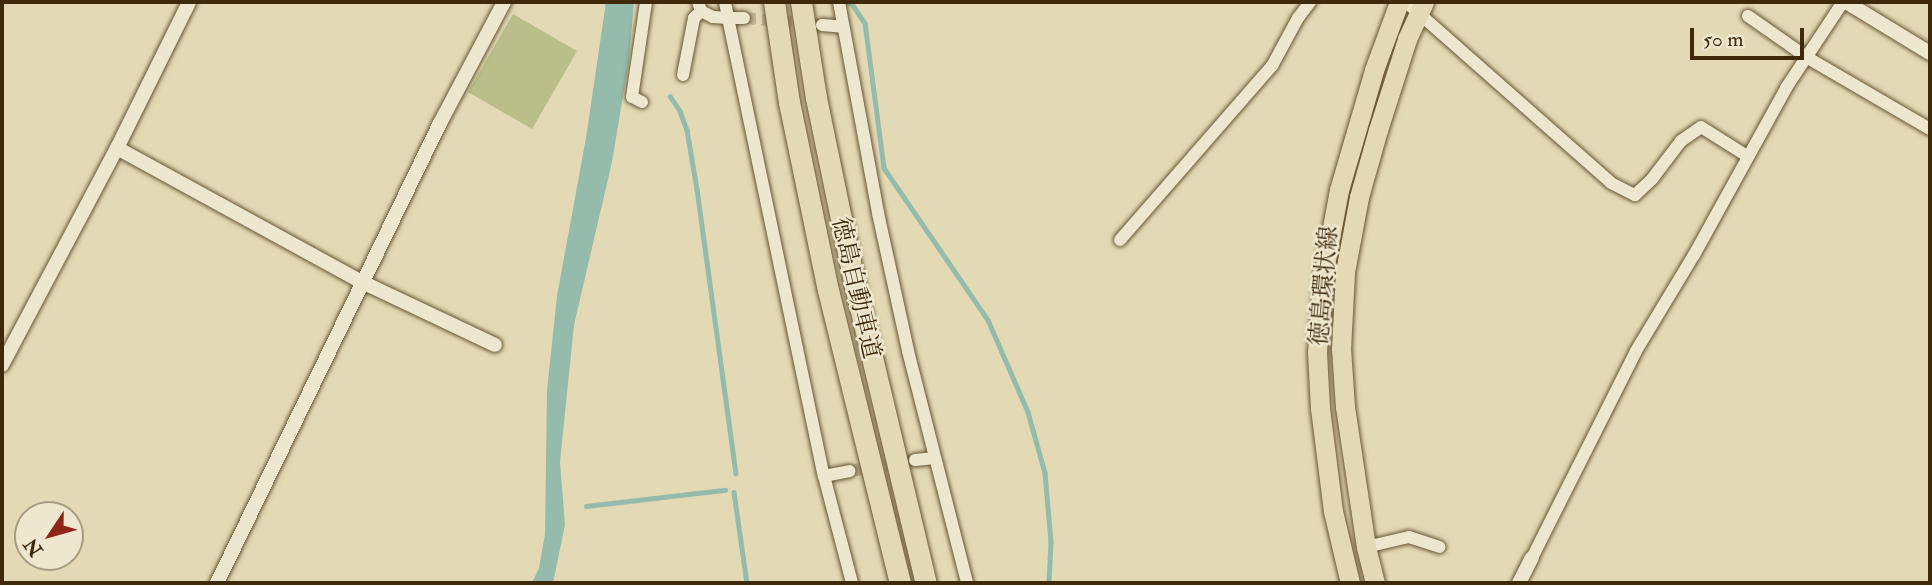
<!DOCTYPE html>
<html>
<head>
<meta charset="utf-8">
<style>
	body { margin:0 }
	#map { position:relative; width:1932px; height:585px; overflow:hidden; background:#e3dab5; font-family:"IM FELL Double Pica","Noto Serif JP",serif }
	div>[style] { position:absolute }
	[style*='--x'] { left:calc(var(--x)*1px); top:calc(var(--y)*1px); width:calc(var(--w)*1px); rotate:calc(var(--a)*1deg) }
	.green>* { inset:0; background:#babe89; transform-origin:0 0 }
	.water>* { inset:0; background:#95bbac }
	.stream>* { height:4.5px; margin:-2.25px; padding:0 2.25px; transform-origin:2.25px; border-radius:2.25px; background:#95bbac }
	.minor-tunnel>* { height:12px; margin-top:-6px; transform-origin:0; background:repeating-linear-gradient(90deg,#c2b793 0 12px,transparent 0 18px) }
	.roads { filter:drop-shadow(0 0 2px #685535) drop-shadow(0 0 2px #685535) }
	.minor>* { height:12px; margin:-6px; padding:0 6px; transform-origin:6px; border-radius:6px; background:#ede7cf }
	.tertiary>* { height:14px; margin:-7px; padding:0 7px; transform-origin:7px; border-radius:7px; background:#ede7cf }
	.primary>* { height:19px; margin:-9.5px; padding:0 9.5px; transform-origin:9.5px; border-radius:9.5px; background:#e3dab5 }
	.motorway>* { height:21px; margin:-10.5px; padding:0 10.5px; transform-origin:10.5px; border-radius:10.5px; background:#e3dab5 }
	span { translate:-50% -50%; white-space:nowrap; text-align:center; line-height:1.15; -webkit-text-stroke:5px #ede7cf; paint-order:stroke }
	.street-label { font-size:24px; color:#3f290a }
	.frame { position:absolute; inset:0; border:4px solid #3f290a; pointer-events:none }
	.north { position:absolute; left:14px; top:501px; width:70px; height:70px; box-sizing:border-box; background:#ede7cf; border:2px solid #a79b80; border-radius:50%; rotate:234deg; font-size:19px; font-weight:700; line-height:28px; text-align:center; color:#3f290a }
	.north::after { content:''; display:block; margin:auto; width:24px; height:32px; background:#8f2418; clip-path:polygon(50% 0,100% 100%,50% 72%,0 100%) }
	.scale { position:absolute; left:1690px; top:28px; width:114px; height:32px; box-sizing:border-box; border:4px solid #3f290a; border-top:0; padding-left:9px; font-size:21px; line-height:24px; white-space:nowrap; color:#3f290a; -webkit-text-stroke:5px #ede7cf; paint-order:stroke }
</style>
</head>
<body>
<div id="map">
	<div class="green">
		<i style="left:513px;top:14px;width:74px;height:90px;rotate:30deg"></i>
	</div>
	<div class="water">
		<i style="clip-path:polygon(606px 2px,634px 2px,629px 60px,612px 162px,574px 325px,560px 462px,565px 525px,553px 583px,532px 583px,539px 568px,545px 534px,547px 390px,557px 296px,586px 138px)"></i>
	</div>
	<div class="stream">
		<i style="--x:845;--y:2;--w:7;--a:16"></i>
		<i style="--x:852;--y:4;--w:23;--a:56"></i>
		<i style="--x:865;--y:23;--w:146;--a:82.5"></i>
		<i style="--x:884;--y:168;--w:184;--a:55.6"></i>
		<i style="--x:988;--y:320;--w:100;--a:66.5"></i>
		<i style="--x:1028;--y:412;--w:63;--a:74.4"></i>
		<i style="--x:1045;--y:473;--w:69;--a:85"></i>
		<i style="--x:1051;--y:542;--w:41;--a:92.8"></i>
		<i style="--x:670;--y:96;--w:18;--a:56"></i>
		<i style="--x:680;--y:111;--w:20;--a:70"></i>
		<i style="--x:687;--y:130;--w:60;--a:80.4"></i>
		<i style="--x:697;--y:189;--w:287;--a:82.2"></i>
		<i style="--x:734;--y:492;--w:92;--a:81.9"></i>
		<i style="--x:586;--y:506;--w:140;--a:-6.6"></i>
	</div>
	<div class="minor-tunnel">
		<i style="--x:744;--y:18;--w:78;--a:5.1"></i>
		<i style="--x:850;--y:471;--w:66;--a:-9.6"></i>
	</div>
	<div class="roads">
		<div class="minor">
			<i style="--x:725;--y:2;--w:16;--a:79"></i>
			<i style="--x:728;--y:18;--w:16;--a:0"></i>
			<i style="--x:839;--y:2;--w:215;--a:79.5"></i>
			<i style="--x:878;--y:213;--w:141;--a:77.7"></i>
			<i style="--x:908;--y:351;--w:239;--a:75.7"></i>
			<i style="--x:1406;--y:2;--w:273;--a:41.4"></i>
			<i style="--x:1611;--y:183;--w:27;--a:27"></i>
			<i style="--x:1635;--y:195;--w:23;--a:-43"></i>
			<i style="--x:1652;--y:179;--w:48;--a:-52.7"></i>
			<i style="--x:1681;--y:141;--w:24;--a:-35"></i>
			<i style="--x:1701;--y:127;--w:54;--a:32.2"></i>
			<i style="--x:701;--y:11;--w:13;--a:27"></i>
			<i style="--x:713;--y:17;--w:15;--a:4"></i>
			<i style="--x:728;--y:18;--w:468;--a:78.2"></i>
			<i style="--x:824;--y:476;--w:111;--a:75.3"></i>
			<i style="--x:1748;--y:16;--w:73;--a:35"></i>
			<i style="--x:1808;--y:58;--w:141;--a:30.2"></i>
			<i style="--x:822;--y:25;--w:21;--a:5"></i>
			<i style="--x:683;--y:75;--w:58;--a:-79.1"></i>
			<i style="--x:694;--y:18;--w:10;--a:-45"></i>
			<i style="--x:701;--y:11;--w:9;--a:-108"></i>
			<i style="--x:642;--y:102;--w:11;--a:-153"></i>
			<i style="--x:632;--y:97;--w:96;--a:-81.6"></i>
			<i style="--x:1120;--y:240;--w:231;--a:-48.9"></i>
			<i style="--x:1272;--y:66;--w:55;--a:-61.6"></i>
			<i style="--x:1298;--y:18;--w:20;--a:-53"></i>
			<i style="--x:915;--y:460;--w:20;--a:-6"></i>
			<i style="--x:824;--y:476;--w:26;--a:-11"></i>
			<i style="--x:1366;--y:547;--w:44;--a:-13.1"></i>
			<i style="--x:1409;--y:537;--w:32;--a:18"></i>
			<i style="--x:1532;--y:558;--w:232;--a:-63.3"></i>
			<i style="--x:1636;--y:351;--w:112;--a:-58.9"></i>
			<i style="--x:1694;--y:255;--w:191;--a:-61.1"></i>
			<i style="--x:1786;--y:88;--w:103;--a:-56.5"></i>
		</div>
		<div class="tertiary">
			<i style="--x:1846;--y:2;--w:98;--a:31.3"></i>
			<i style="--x:117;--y:148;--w:279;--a:28.7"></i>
			<i style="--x:362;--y:282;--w:147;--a:25.3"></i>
			<i style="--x:2;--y:365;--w:246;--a:-62.1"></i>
			<i style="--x:117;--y:148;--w:163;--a:-63.7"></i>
			<i style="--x:217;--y:583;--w:511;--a:-64.14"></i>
			<i style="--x:440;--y:123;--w:137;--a:-62.1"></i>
			<i style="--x:1519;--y:583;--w:28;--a:-63"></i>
		</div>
		<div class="primary">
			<i style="--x:1350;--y:583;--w:74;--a:-103.3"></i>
			<i style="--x:1333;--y:511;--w:104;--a:-97.2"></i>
			<i style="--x:1320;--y:408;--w:56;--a:-93.1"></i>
			<i style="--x:1317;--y:352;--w:82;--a:-85.1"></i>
			<i style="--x:1324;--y:270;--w:81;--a:-79.4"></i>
			<i style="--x:1339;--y:190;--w:125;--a:-73.7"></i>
			<i style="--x:1374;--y:70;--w:72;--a:-69.8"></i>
			<i style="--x:1375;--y:583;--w:37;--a:-104"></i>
			<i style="--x:1366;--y:547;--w:142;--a:-98.5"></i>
			<i style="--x:1345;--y:407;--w:58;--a:-93.9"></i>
			<i style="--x:1341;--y:349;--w:77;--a:-87"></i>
			<i style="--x:1345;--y:272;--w:76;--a:-79.4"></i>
			<i style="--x:1359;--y:197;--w:70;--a:-74.2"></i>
			<i style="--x:1378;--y:130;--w:96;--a:-72.3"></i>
			<i style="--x:1407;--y:39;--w:41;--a:-65.3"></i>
		</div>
		<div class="motorway">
			<i style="--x:774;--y:2;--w:101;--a:81.5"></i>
			<i style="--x:789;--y:102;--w:192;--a:78.3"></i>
			<i style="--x:828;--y:290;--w:302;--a:76.2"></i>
			<i style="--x:801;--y:2;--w:97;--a:81.1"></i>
			<i style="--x:816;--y:98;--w:192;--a:78.3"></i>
			<i style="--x:855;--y:286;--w:305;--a:76.6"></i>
		</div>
	</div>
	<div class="street-label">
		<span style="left:1324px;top:286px;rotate:-85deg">徳島環状線</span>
		<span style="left:856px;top:288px;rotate:77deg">徳島自動車道</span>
	</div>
	<div class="frame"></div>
	<div class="north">N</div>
	<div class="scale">50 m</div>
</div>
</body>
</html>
